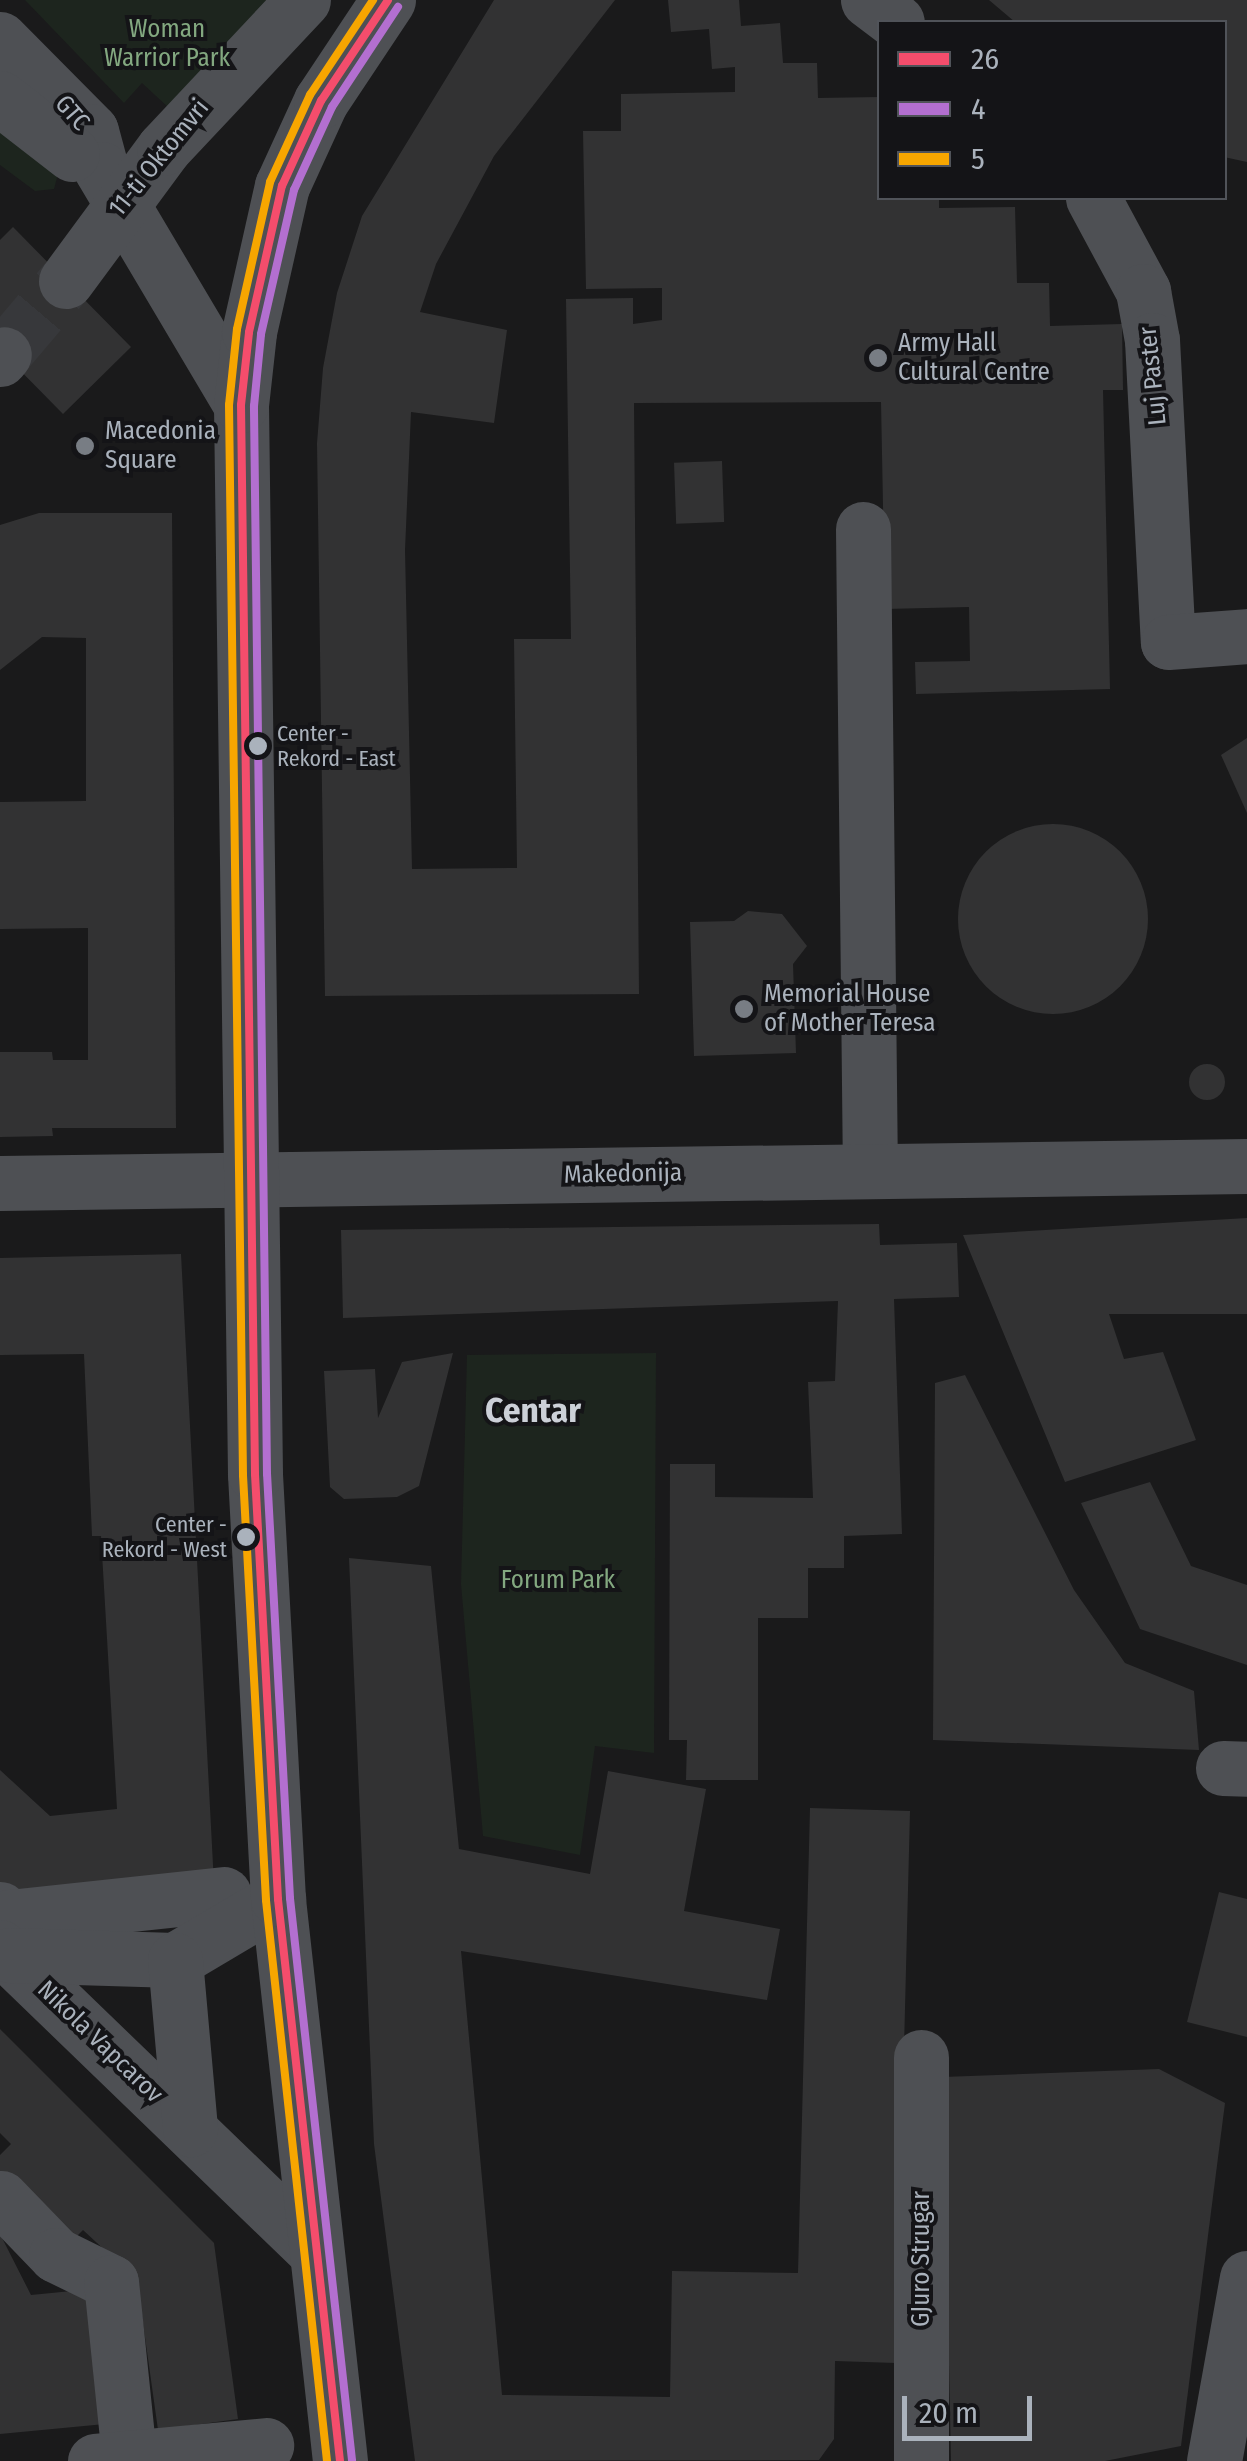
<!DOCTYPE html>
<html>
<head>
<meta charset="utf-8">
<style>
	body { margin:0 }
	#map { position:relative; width:1247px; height:2461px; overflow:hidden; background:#1a1a1b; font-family:"Fira Sans Condensed",sans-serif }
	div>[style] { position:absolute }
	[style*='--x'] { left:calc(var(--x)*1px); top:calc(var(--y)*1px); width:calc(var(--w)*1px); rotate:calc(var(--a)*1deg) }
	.green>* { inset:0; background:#1d251e }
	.building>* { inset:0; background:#323233; transform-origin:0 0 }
	.round { border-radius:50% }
	.minor-tunnel>* { height:55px; margin-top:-27.5px; transform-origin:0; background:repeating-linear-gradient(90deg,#37383b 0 55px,transparent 0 83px) }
	.minor>* { height:55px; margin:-27.5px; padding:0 27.5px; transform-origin:27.5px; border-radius:27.5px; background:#4e5054 }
	.bus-1>* { height:8px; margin:-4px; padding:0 4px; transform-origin:4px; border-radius:4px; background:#f44d6c }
	.bus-2>* { height:8px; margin:-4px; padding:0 4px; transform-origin:4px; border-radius:4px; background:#b36fd0 }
	.bus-3>* { height:8px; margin:-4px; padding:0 4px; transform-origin:4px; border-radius:4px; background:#f7a600 }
	.dots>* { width:28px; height:28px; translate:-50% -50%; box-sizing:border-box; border:5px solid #141417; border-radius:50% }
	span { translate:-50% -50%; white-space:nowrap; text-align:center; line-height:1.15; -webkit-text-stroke:8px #141417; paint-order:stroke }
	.bus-label { font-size:22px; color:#aab2bc }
	.left { translate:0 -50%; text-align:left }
	.right { translate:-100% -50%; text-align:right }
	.park-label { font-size:25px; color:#83a880 }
	.street-label { font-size:25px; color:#aab2bc }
	.poi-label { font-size:25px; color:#aab2bc }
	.district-label { font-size:35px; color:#ccd0d8; font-weight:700 }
	.legend { position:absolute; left:877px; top:20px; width:350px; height:180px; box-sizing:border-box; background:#141417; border:2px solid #505359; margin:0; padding:12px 18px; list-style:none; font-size:30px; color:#aab2bc }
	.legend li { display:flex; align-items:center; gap:20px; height:50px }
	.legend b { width:50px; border:2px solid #505359 }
	.scale { position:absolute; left:902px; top:2396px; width:130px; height:45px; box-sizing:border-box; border:5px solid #aab2bc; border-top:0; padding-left:12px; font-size:30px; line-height:35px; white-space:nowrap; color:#aab2bc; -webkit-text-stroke:8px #141417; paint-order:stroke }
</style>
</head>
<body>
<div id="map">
	<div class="green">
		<i style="clip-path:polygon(25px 0,268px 0,169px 108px,142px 83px,124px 103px)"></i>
		<i style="clip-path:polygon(0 121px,58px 174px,54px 189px,35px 191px,0 165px)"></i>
		<i style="clip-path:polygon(656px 1353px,654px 1753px,595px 1746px,580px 1855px,483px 1836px,461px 1584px,467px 1355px)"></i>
	</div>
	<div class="building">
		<i style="clip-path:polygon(494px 0,615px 0,494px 156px,436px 264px,420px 312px,507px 330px,494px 423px,411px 412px,405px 550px,412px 869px,517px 868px,514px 639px,571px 639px,566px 299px,633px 298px,633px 324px,662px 320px,662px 288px,586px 289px,583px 131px,621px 131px,621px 94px,735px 92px,735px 67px,712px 69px,709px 29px,671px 32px,668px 0,739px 0,741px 26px,780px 23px,783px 63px,817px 63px,818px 98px,880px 97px,880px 198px,939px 198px,939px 208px,1015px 207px,1017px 283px,1049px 283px,1050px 326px,1122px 324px,1123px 390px,1103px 390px,1110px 689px,916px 694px,915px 662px,970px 661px,969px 607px,885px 609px,881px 402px,634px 403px,639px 994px,325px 996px,317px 443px,323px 368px,337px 293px,362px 216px)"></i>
		<i style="clip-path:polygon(989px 0,1247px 0,1247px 162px,1224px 157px,1224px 22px,1015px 22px)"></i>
		<i style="clip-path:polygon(13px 227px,131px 347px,63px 414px,0 350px,0 240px)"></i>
		<i style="left:722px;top:461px;width:61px;height:48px;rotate:88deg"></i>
		<i style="clip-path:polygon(39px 513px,172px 513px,176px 1128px,52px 1128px,53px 1136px,0 1137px,0 1052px,52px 1052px,53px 1060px,88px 1060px,88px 928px,0 929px,0 802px,86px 801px,86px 638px,42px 637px,0 670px,0 525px)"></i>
		<i style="clip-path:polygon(1247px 738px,1247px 813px,1221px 755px)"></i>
		<i class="round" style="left:958px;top:824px;width:190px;height:190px"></i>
		<i style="clip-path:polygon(748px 911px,782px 914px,807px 946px,793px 964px,796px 1053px,694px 1056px,690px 922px,734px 921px)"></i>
		<i class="round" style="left:1189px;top:1064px;width:36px;height:36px"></i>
		<i style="clip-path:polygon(1247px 1218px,1247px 1314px,1109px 1314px,1124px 1359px,1163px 1352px,1196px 1440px,1065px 1482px,963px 1235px)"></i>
		<i style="clip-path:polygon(879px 1224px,880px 1245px,957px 1243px,959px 1297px,894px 1299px,902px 1534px,844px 1536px,844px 1568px,808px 1568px,808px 1618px,758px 1618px,758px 1780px,686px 1780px,687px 1740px,669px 1740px,670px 1464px,715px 1464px,715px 1497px,813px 1498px,808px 1382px,835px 1381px,838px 1301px,343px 1318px,341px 1230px)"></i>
		<i style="clip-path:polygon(181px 1254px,214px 1884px,21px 1903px,0 1884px,0 1770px,50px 1816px,117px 1809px,101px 1536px,92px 1536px,84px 1354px,0 1355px,0 1258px)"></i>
		<i style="clip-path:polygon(453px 1353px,419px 1486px,397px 1497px,344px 1499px,330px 1487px,324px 1371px,375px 1369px,378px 1418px,402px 1362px)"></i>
		<i style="clip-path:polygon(965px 1375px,1074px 1590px,1125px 1663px,1194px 1691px,1199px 1750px,933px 1740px,935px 1383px)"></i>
		<i style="clip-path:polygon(1150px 1482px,1191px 1566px,1247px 1585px,1247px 1665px,1140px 1629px,1081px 1503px)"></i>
		<i style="clip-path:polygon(349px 1558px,431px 1566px,459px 1849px,590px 1874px,608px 1771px,706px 1789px,684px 1911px,780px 1929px,767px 2000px,461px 1951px,502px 2395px,670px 2397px,672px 2271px,798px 2273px,810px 1808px,910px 1811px,896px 2363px,835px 2361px,834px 2439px,819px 2460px,415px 2461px,374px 2144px)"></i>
		<i style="clip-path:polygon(1219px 1892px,1247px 1899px,1247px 2037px,1187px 2022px)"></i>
		<i style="clip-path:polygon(0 2029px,214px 2243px,238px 2419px,158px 2430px,137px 2280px,83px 2230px,68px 2245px,0 2177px,0 2155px,11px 2144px,0 2133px)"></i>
		<i style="clip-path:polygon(1159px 2069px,1225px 2103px,1181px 2446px,1105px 2461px,951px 2461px,943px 2077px)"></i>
		<i style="clip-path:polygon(0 2234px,31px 2295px,92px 2289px,105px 2424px,0 2434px)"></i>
	</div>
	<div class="minor-tunnel">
		<i style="--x:4;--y:354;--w:96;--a:-49.7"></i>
	</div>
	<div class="minor">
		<i style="--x:868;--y:0;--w:36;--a:37"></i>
		<i style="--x:0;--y:39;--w:129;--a:45.3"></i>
		<i style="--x:91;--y:131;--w:39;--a:75"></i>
		<i style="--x:101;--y:169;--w:274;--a:59.3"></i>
		<i style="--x:0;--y:98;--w:91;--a:37.9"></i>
		<i style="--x:1093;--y:198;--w:106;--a:61.7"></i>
		<i style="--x:1143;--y:291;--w:50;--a:79.6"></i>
		<i style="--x:1152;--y:340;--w:302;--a:87"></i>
		<i style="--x:1168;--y:642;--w:79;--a:-4.3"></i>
		<i style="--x:66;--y:281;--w:165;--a:-53.6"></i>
		<i style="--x:164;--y:148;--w:203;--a:-46.8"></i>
		<i style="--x:0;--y:359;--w:6;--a:-51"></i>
		<i style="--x:863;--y:529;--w:642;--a:89.38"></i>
		<i style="--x:0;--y:1183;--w:1247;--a:-0.78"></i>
		<i style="--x:1223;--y:1768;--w:24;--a:2"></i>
		<i style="--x:0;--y:1909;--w:12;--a:42"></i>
		<i style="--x:9;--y:1917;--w:216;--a:-6.1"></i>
		<i style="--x:0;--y:1947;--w:438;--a:44"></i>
		<i style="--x:9;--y:1955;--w:166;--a:1.7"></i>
		<i style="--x:175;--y:1960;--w:120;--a:-30.6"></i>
		<i style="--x:175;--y:1960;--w:170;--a:84.9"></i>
		<i style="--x:921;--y:2057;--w:404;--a:90"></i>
		<i style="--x:1;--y:2198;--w:79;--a:46"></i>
		<i style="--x:56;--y:2255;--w:61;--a:26.1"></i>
		<i style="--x:111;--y:2282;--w:176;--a:84.1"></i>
		<i style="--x:95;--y:2461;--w:172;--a:-5.3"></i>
		<i style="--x:340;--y:2461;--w:565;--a:-96.3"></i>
		<i style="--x:278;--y:1899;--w:426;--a:-93.1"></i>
		<i style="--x:255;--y:1474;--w:1069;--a:-90.75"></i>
		<i style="--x:241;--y:405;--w:73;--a:-83.7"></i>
		<i style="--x:249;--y:332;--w:150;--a:-77.3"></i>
		<i style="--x:282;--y:186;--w:94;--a:-65.4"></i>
		<i style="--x:321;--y:101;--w:121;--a:-56.4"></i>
		<i style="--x:1214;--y:2461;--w:186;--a:-79.8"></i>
	</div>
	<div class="bus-1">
		<i style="--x:340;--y:2461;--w:565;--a:-96.3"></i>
		<i style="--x:278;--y:1899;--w:426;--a:-93.1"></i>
		<i style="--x:255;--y:1474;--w:1069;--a:-90.75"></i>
		<i style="--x:241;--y:405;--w:73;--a:-83.7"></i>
		<i style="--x:249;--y:332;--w:150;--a:-77.3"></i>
		<i style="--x:282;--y:186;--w:94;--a:-65.4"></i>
		<i style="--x:321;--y:101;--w:121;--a:-56.4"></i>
	</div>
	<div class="bus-2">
		<i style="--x:352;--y:2460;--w:565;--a:-96.3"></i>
		<i style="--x:290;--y:1898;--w:425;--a:-93.1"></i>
		<i style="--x:267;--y:1474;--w:1068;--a:-90.7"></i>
		<i style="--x:254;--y:406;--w:72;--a:-84.4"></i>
		<i style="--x:261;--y:334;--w:148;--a:-77.1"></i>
		<i style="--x:294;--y:190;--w:91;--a:-65.4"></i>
		<i style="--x:332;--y:107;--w:120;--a:-56.6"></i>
	</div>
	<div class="bus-3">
		<i style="--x:327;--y:2461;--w:564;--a:-96.21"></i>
		<i style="--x:266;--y:1900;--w:426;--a:-93.1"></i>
		<i style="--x:243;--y:1475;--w:1070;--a:-90.75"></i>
		<i style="--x:229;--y:405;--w:76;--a:-84"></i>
		<i style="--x:237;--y:329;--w:151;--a:-77.3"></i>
		<i style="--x:270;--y:182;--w:96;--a:-65.3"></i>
		<i style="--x:310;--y:95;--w:114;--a:-56.4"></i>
	</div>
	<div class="dots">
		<i style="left:878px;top:358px;background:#787d84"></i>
		<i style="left:85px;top:446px;background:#787d84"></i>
		<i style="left:258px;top:746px;background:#aab2bc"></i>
		<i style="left:744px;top:1009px;background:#787d84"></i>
		<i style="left:246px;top:1537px;background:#aab2bc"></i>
	</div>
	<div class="bus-label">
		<span class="left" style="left:277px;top:746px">Center -<br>Rekord - East</span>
		<span class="right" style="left:227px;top:1537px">Center -<br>Rekord - West</span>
	</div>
	<div class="park-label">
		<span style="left:167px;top:44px">Woman<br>Warrior Park</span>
		<span style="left:558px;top:1580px">Forum Park</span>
	</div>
	<div class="street-label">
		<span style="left:72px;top:113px;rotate:49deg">GTC</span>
		<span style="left:159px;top:158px;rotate:-51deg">11-ti Oktomvri</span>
		<span style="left:1153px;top:376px;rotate:-96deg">Luj Paster</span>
		<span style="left:623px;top:1174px;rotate:-1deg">Makedonija</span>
		<span style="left:100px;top:2042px;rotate:44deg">Nikola Vapcarov</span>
		<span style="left:921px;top:2259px;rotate:-90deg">GJuro Strugar</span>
	</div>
	<div class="poi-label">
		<span class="left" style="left:898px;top:358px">Army Hall<br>Cultural Centre</span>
		<span class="left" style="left:105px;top:446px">Macedonia<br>Square</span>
		<span class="left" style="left:764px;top:1009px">Memorial House<br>of Mother Teresa</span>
	</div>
	<div class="district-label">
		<span style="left:533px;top:1410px">Centar</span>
	</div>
	<ul class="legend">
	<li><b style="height:12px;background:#f44d6c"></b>26</li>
	<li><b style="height:12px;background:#b36fd0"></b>4</li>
	<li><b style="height:12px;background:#f7a600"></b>5</li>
	</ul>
	<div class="scale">20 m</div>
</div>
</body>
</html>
